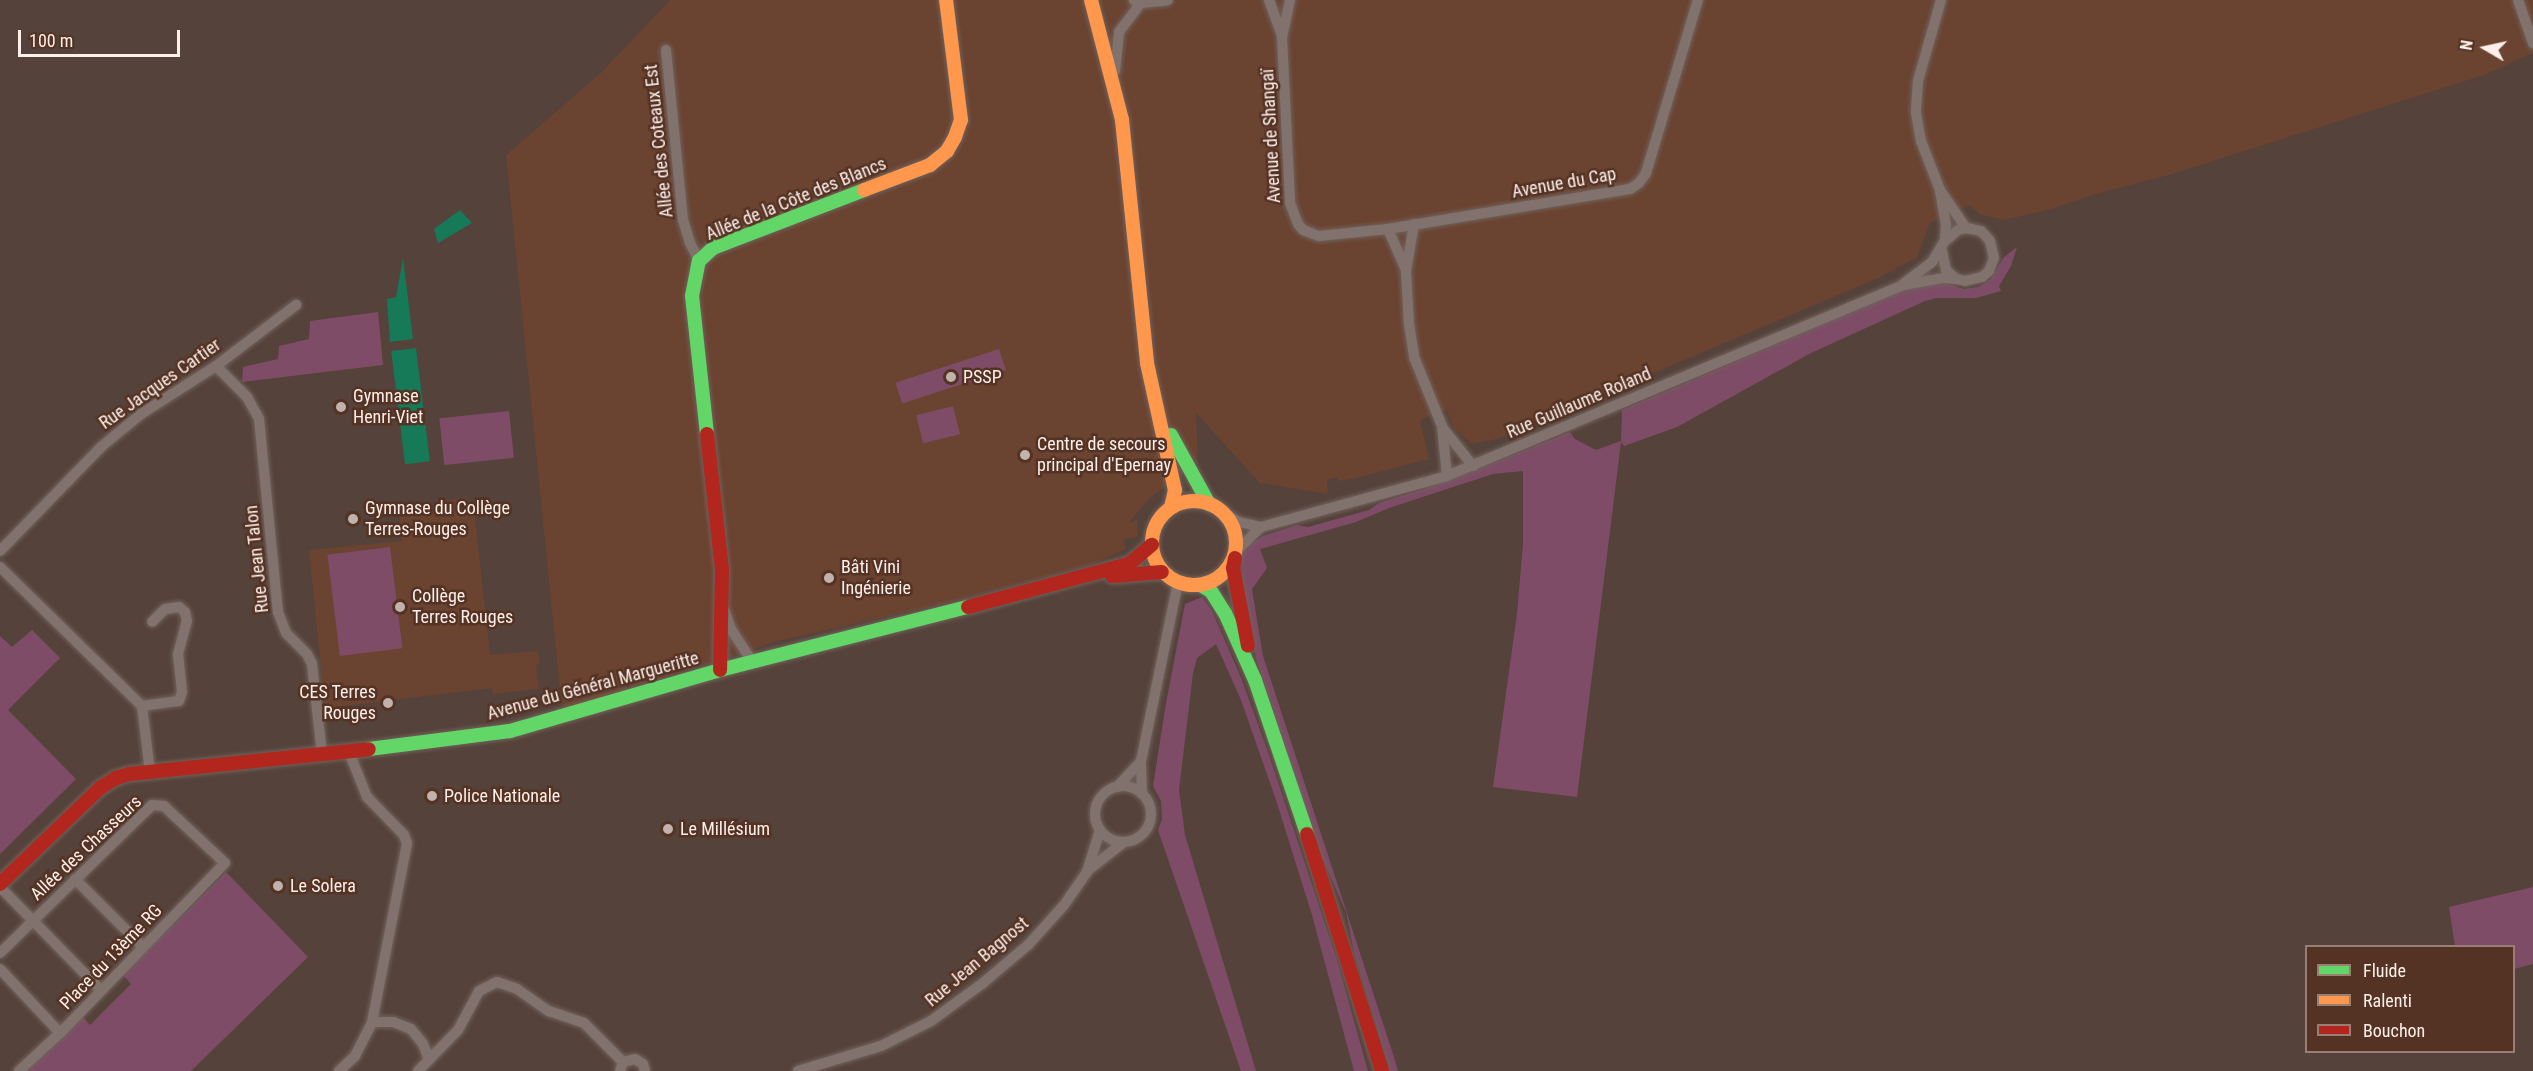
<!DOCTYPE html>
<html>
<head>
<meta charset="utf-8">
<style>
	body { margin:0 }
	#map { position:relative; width:2533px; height:1071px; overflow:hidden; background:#55423a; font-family:"Roboto Condensed",sans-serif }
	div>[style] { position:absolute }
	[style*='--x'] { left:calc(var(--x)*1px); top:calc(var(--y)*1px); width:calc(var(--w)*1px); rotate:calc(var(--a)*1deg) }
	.built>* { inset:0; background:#6b4331 }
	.green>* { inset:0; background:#7f4c68; transform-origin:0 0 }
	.water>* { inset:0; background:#167958; transform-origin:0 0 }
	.roads { filter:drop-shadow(0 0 2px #70625b) drop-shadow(0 0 2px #70625b) }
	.street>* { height:10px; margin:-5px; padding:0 5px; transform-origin:5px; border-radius:5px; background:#81726d }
	.street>.ring { margin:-5px; padding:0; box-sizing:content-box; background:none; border:10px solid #81726d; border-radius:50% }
	.fast>* { height:14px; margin:-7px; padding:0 7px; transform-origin:7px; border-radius:7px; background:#63d668 }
	.slow>* { height:14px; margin:-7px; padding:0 7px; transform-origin:7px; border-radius:7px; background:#ff974d }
	.slow>.ring { margin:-7px; padding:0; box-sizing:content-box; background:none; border:14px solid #ff974d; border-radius:50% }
	.jam>* { height:14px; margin:-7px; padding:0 7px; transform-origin:7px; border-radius:7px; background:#b3261e }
	.dots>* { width:16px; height:16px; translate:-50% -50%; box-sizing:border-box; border:3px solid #553324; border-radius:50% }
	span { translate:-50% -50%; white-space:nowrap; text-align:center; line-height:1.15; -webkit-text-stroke:5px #553324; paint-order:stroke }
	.street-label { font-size:18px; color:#fdefea }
	.poi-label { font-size:18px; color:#fdefea }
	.left { translate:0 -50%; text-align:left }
	.right { translate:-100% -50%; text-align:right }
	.legend { position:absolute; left:2305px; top:945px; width:210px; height:108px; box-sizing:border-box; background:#553324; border:2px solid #987e73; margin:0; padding:8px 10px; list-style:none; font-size:18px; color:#fdefea }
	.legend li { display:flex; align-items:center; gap:12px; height:30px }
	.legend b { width:30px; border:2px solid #987e73 }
	.north { position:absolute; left:2455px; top:18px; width:60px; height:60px; -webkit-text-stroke:4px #553324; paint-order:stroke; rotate:279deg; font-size:16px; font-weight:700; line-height:24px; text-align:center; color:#fdefea }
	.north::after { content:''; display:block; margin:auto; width:21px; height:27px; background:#fdefea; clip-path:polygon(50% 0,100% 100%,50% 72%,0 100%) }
	.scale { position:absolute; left:18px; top:30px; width:162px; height:27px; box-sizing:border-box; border:3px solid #fdefea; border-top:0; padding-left:8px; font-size:18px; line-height:21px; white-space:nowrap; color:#fdefea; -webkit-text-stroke:4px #553324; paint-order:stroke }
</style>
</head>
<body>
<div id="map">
	<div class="built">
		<i style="clip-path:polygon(670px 0,2533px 0,2533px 53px,2484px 75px,2169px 175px,2095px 194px,2054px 208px,2005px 220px,1981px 215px,1969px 205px,1930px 223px,1917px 257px,1878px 278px,1497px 439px,1472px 444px,1454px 428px,1446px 410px,1425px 418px,1420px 421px,1429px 459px,1357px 478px,1339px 481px,1337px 477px,1327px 480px,1328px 494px,1260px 483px,1196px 413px,1198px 464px,1151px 497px,1128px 523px,1137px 520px,1138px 537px,1123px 539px,1126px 549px,1092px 564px,942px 604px,778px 641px,562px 710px,506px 155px,601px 73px)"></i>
		<i style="clip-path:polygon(467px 498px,468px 507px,474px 507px,490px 655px,538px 651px,540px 664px,536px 664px,539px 689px,493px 694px,492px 688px,325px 708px,309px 550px,402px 541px,399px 513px,436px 508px,436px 502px)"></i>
	</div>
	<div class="green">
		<i style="clip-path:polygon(2017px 247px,2011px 266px,1999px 286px,2001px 291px,1976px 298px,1937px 298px,1925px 301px,1811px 353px,1677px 427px,1624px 446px,1621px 442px,1577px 797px,1493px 787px,1517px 614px,1523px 544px,1523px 471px,1493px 474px,1389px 508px,1356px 522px,1260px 549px,1267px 568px,1252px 589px,1263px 656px,1394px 1057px,1398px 1071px,1390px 1071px,1354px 952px,1346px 912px,1319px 850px,1256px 658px,1244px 606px,1241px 553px,1246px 546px,1263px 536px,1297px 525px,1308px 527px,1369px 510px,1379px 503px,1446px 482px,1570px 432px,1575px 439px,1596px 450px,1621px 441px,1622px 410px,1909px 288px,1941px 282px,1964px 289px,1978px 287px,1990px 280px,2004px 257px)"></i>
		<i style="clip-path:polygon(378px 312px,383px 365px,242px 382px,243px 367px,278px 359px,279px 346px,309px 339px,310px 321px)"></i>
		<i style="left:999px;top:349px;width:22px;height:109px;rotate:72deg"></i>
		<i style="left:953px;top:406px;width:29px;height:38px;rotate:76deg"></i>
		<i style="left:509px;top:411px;width:47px;height:70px;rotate:84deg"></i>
		<i style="left:390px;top:547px;width:102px;height:63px;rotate:83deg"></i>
		<i style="clip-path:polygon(1202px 597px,1212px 611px,1242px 680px,1269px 755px,1337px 960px,1368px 1071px,1354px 1071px,1312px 915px,1276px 800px,1241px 700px,1216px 644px,1197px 658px,1193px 673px,1179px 790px,1185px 835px,1256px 1071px,1241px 1071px,1158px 830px,1162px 819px,1161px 801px,1153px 786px,1166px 703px,1185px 604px)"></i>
		<i style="clip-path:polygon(32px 630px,60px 658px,8px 710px,76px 779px,0 854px,0 636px,12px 647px)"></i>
		<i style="clip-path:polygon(226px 872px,308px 957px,191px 1071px,27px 1071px,82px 1016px,90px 1025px,131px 984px,123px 975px)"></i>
		<i style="clip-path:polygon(2533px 887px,2533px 964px,2514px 969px,2514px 946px,2455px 946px,2449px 907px)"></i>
	</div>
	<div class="water">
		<i style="clip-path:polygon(460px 210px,472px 223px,438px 243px,434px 229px)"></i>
		<i style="clip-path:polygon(403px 258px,413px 339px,390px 342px,387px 299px,396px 297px)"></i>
		<i style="left:416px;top:348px;width:114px;height:25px;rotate:83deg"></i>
	</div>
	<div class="roads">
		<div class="street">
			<i style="--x:1269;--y:0;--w:38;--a:70"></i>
			<i style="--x:1290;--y:0;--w:38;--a:102"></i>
			<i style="--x:1282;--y:37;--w:166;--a:87.2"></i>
			<i style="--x:1290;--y:203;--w:22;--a:69"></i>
			<i style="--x:1298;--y:224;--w:8;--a:50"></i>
			<i style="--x:1303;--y:230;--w:17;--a:21"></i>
			<i style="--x:1319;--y:236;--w:69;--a:-5.8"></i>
			<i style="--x:1388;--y:229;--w:245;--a:-9.4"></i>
			<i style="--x:1630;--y:189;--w:11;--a:-34"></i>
			<i style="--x:1639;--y:183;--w:12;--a:-55"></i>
			<i style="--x:1646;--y:173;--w:181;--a:-73.3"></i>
			<i style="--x:1941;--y:0;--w:84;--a:105.9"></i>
			<i style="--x:1918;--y:81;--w:32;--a:94"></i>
			<i style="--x:1916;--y:113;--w:28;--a:80"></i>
			<i style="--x:1921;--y:141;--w:53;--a:68.8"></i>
			<i style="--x:1940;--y:190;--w:46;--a:55.6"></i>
			<i style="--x:2518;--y:0;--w:46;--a:70.8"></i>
			<i style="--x:1141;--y:3;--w:27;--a:-6"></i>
			<i style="--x:666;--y:50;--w:171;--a:84.3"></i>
			<i style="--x:683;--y:220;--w:24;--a:73"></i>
			<i style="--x:690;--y:243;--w:20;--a:63"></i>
			<i style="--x:1115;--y:71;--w:39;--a:-84"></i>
			<i style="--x:1119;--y:32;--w:36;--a:-53"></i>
			<i style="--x:1141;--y:3;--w:8;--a:-157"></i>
			<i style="--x:1940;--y:191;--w:34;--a:80"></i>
			<i style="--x:1946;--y:224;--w:16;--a:94"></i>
			<i style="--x:1414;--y:224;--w:48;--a:99.7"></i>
			<i style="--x:1406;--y:271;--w:53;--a:86.8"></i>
			<i style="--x:1409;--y:324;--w:33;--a:81"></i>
			<i style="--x:1414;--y:357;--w:74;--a:67.9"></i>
			<i style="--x:1442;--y:426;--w:50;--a:84.3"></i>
			<i style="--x:1388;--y:229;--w:45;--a:66.3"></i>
			<i style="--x:1903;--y:284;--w:36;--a:-37"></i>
			<i style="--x:1932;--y:262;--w:23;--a:-59"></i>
			<i style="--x:1944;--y:242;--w:18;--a:-41"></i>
			<i style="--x:1958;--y:230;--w:8;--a:-14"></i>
			<i style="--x:1966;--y:228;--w:15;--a:11"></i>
			<i style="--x:1981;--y:231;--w:13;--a:48"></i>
			<i style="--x:1990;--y:241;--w:17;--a:77"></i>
			<i style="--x:1994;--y:258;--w:14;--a:111"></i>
			<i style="--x:1989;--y:271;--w:9;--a:139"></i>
			<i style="--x:1982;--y:277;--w:17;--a:167"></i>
			<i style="--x:1965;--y:281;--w:9;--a:-167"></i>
			<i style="--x:1956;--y:279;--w:13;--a:-138"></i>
			<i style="--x:1946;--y:270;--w:19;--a:-102"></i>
			<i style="--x:216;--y:366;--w:44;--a:45"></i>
			<i style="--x:247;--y:397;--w:25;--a:61"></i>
			<i style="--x:259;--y:419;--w:194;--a:84.4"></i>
			<i style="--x:278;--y:612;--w:22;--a:69"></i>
			<i style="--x:286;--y:633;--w:30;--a:45"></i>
			<i style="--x:307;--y:654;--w:11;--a:63"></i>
			<i style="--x:312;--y:664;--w:91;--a:83.7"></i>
			<i style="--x:1442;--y:427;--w:50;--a:51.5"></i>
			<i style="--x:1226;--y:514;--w:15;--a:32"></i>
			<i style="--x:1239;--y:522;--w:23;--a:13"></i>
			<i style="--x:1261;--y:527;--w:35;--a:136"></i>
			<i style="--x:1261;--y:527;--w:193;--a:-15.3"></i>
			<i style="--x:1447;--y:476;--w:494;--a:-22.7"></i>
			<i style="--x:1903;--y:285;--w:42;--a:-9.7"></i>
			<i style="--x:1944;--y:278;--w:12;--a:5"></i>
			<i style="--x:0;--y:551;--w:145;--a:-45.8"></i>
			<i style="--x:101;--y:447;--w:52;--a:-39.5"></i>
			<i style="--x:141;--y:414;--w:89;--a:-32.6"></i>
			<i style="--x:216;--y:366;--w:101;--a:-37.3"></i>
			<i style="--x:0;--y:567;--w:199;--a:44.4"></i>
			<i style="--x:142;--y:706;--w:66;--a:83.1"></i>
			<i style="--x:724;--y:609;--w:21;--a:71"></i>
			<i style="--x:731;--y:629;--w:38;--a:57"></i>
			<i style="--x:142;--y:706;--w:37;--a:-8"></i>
			<i style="--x:179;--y:701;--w:9;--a:-72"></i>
			<i style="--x:182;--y:692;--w:38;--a:-96"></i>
			<i style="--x:178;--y:654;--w:34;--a:-75"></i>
			<i style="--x:187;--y:621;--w:9;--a:-103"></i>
			<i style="--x:185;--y:612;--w:8;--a:-140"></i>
			<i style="--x:179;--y:607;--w:14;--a:172"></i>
			<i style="--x:165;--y:609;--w:18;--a:135"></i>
			<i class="ring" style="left:1095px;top:786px;width:46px;height:46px"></i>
			<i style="--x:1117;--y:787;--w:35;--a:-47"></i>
			<i style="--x:1142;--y:794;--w:33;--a:-92"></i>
			<i style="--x:1141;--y:761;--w:182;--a:-78.3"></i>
			<i style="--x:1087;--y:871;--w:47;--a:-38.1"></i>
			<i style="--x:75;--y:879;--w:96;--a:45"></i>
			<i style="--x:0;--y:887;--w:144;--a:45.6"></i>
			<i style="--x:0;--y:953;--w:212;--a:-44.2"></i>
			<i style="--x:152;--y:805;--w:12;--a:5"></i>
			<i style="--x:164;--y:806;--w:83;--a:43.1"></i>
			<i style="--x:225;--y:863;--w:237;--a:134.1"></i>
			<i style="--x:60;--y:1033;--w:56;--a:137.2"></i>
			<i style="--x:0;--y:969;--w:88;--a:46.8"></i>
			<i style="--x:372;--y:1022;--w:21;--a:0"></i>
			<i style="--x:393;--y:1022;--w:19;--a:21"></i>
			<i style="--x:411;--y:1029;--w:19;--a:51"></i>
			<i style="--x:423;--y:1044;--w:17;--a:69"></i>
			<i style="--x:623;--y:1062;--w:12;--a:-14"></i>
			<i style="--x:635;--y:1059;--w:9;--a:32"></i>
			<i style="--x:643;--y:1064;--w:7;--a:74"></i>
			<i style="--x:339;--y:1071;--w:22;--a:-43"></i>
			<i style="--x:355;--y:1056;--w:38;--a:-63"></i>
			<i style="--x:372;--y:1022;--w:182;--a:-78.9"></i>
			<i style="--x:407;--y:843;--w:9;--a:-111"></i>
			<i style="--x:404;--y:835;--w:53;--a:-134.2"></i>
			<i style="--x:367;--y:797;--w:48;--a:-111.8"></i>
			<i style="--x:418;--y:1071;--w:57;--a:-45.7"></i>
			<i style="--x:458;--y:1030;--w:44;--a:-61.7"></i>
			<i style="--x:479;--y:991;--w:20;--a:-27"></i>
			<i style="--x:497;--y:982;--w:21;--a:19"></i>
			<i style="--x:517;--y:989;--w:39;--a:35"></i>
			<i style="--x:549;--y:1011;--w:37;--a:19"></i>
			<i style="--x:584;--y:1023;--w:55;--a:45"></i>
			<i style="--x:623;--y:1062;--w:9;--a:108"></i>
			<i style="--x:798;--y:1071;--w:87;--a:-16.8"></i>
			<i style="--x:881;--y:1046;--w:56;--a:-26.6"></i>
			<i style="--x:931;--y:1021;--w:64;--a:-36.2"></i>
			<i style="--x:983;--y:983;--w:60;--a:-40.3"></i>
			<i style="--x:1029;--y:944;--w:52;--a:-48.1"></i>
			<i style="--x:1064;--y:905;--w:40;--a:-55.1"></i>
			<i style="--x:1087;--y:872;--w:44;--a:-72.8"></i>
		</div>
		<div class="fast">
			<i style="--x:707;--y:434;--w:139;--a:-96.2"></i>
			<i style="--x:692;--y:296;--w:36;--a:-79"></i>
			<i style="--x:699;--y:261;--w:19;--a:-43"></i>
			<i style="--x:713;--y:248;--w:162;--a:-21"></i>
			<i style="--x:1171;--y:435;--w:79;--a:61.2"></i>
			<i style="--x:1202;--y:586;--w:10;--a:29"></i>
			<i style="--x:1211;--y:591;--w:26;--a:58"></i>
			<i style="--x:1225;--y:613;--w:73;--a:65.9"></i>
			<i style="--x:1255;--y:680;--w:163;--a:71.3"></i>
			<i style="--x:369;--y:749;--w:142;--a:-7.3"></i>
			<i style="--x:510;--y:731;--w:219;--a:-16.2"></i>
			<i style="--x:720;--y:670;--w:256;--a:-14.3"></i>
		</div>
		<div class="slow">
			<i style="--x:1091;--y:0;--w:124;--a:75.5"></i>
			<i style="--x:1122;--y:120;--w:244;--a:84.1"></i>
			<i style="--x:1147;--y:363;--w:130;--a:77.6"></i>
			<i style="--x:1175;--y:490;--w:17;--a:103"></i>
			<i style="--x:864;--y:190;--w:71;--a:-20.7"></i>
			<i style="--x:930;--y:165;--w:22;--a:-39"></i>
			<i style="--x:947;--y:151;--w:16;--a:-60"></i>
			<i style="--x:955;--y:137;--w:18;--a:-71"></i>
			<i style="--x:961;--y:120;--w:121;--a:-97.1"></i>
			<i class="ring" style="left:1152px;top:501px;width:70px;height:70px"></i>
		</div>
		<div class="jam">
			<i style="--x:707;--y:434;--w:137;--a:83.7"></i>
			<i style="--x:722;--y:570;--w:100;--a:91.1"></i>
			<i style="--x:1235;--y:558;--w:10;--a:101"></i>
			<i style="--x:1233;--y:568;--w:79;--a:79.1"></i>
			<i style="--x:1112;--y:576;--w:50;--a:-4.6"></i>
			<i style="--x:968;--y:607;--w:167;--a:-15"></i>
			<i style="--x:1129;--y:564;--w:30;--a:-40"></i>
			<i style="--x:1307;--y:834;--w:249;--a:72.4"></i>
			<i style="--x:0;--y:884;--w:139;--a:-43.8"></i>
			<i style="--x:100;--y:788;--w:19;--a:-32"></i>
			<i style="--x:116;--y:778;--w:14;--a:-17"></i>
			<i style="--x:129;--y:774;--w:241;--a:-5.9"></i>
		</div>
	</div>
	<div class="dots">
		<i style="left:951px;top:377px;background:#c2b2ac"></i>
		<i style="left:341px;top:407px;background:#c2b2ac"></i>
		<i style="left:1025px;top:455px;background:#c2b2ac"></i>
		<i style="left:353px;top:519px;background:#c2b2ac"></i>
		<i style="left:829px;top:578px;background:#c2b2ac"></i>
		<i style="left:400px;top:607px;background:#c2b2ac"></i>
		<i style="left:388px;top:703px;background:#c2b2ac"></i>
		<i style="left:432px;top:796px;background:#c2b2ac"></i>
		<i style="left:668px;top:829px;background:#c2b2ac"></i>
		<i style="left:278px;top:886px;background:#c2b2ac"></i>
	</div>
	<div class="street-label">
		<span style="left:1271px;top:136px;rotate:-93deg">Avenue de Shangaï</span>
		<span style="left:659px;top:141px;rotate:-96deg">Allée des Coteaux Est</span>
		<span style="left:1564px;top:183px;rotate:-10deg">Avenue du Cap</span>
		<span style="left:796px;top:199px;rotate:-22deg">Allée de la Côte des Blancs</span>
		<span style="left:160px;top:384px;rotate:-35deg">Rue Jacques Cartier</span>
		<span style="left:1579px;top:403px;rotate:-23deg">Rue Guillaume Roland</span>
		<span style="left:257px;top:559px;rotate:-96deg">Rue Jean Talon</span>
		<span style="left:593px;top:686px;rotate:-15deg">Avenue du Général Margueritte</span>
		<span style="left:86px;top:848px;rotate:-43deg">Allée des Chasseurs</span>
		<span style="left:111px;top:957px;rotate:-46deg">Place du 13ème RG</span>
		<span style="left:977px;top:962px;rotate:-40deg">Rue Jean Bagnost</span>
	</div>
	<div class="poi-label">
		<span class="left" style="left:963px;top:377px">PSSP</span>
		<span class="left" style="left:353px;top:407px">Gymnase<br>Henri-Viet</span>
		<span class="left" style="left:1037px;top:455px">Centre de secours<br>principal d'Epernay</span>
		<span class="left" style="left:365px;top:519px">Gymnase du Collège<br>Terres-Rouges</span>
		<span class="left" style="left:841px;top:578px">Bâti Vini<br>Ingénierie</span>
		<span class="left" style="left:412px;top:607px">Collège<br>Terres Rouges</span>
		<span class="right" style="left:376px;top:703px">CES Terres<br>Rouges</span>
		<span class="left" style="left:444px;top:796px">Police Nationale</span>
		<span class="left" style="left:680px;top:829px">Le Millésium</span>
		<span class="left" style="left:290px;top:886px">Le Solera</span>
	</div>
	<ul class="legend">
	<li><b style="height:8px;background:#63d668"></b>Fluide</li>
	<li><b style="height:8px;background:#ff974d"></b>Ralenti</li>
	<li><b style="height:8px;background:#b3261e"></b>Bouchon</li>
	</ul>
	<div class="north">N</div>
	<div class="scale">100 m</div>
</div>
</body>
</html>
